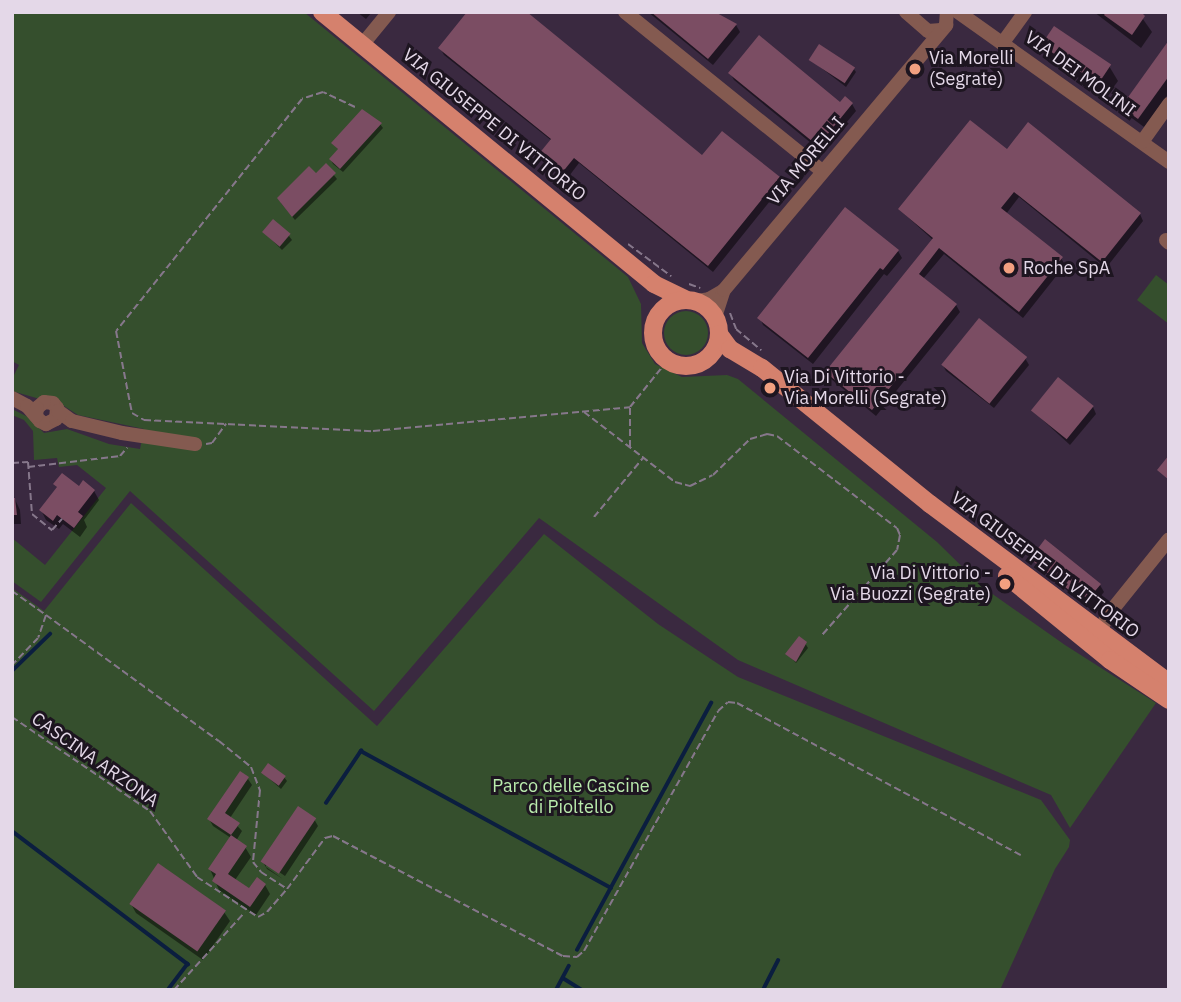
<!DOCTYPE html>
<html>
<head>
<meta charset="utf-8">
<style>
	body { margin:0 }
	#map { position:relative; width:1181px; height:1002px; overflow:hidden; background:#3a2940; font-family:"IBM Plex Sans",sans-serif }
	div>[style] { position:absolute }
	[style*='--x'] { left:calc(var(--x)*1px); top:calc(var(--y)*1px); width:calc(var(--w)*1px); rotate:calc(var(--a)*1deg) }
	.green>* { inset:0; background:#354f2d }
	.round { border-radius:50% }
	.shadow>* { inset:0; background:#0007 }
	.stream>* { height:3.5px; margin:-1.75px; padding:0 1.75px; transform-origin:1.75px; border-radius:1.75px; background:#0b1e3f }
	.building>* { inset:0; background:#7b4d63; transform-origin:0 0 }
	.path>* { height:2px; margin-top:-1px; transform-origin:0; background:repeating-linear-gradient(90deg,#86778b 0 7px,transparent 0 10.5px) }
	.minor>* { height:14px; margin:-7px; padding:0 7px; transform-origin:7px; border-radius:7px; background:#845a50 }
	.major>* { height:18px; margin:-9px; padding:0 9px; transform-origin:9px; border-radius:9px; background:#d5816d }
	.major>.ring { margin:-9px; padding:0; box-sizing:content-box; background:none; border:18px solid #d5816d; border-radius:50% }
	.dots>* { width:19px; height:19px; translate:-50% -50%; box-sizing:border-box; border:4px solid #1d1520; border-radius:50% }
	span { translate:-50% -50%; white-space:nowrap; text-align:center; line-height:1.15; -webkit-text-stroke:6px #1d1520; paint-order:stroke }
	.poi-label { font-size:18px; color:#e4d8e8 }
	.left { translate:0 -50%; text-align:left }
	.right { translate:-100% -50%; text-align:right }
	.street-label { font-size:18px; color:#e4d8e8 }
	.park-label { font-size:18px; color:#baebad }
	.frame { position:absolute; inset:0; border:14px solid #e4d8e8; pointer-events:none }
</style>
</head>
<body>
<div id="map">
	<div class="green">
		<i style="clip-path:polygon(12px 12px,304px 12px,628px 277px,641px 304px,642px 343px,655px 364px,682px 377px,727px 375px,738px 379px,937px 542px,984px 588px,1065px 645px,1156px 703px,1070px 828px,1051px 795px,738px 660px,539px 518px,374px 711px,130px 491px,41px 602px,12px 581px,12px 538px,45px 565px,106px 488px,77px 465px,59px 467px,57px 458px,34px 460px,33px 431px,24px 420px,12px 415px,12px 409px,28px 417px,44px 433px,67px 429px,109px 444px,140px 449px,144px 429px,78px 415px,64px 406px,12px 391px,12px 379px,19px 365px,12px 361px)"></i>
		<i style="clip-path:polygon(1156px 275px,1169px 285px,1169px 324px,1137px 300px)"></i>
		<i class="round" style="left:664px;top:311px;width:44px;height:44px"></i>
		<i style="clip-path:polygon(131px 503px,377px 726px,544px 534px,658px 624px,738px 677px,1041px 800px,1070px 840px,1069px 847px,1055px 869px,1000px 990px,12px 990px,12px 588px,44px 611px)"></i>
	</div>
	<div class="shadow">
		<i style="clip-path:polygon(357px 12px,372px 12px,366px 19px)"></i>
		<i style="clip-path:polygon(648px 12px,701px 12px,736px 25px,740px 32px,713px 65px)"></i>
		<i style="clip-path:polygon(1094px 12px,1138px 12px,1152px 32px,1141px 48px)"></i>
		<i style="clip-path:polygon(1169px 43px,1169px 93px,1144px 127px,1129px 116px,1123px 107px)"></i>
		<i style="clip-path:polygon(1043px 45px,1109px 66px,1118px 81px,1107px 96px,1051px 60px)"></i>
		<i style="clip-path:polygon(440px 48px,703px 158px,778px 179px,782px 186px,713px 272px,579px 163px,566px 180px,544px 162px,540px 155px,552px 141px,444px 55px)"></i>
		<i style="clip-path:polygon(811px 60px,853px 68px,856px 72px,846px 87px)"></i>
		<i style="clip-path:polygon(730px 73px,841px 104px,852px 104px,856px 111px,822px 152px,734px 80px)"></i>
		<i style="clip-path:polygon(380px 124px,383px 128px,343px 172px,333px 164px,331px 160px,339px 150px,333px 143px)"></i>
		<i style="clip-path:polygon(1007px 152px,1140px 214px,1143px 221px,1106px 268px,1019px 197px,1006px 214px,1061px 258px,1065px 265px,1023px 318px,944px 254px,923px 279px,956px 305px,960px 312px,876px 416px,831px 379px,827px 373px,933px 240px,900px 210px)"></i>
		<i style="clip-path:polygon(326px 165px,337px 179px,295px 220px,281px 203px)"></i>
		<i style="clip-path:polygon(264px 232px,289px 236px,292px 240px,282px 250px)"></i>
		<i style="clip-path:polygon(898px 251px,902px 258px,887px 276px,884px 274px,813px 364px,763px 325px,760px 318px)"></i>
		<i style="clip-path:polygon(1025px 358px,1029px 365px,994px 408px,946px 371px,942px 364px)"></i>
		<i style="clip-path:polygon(1093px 407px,1096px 414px,1070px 445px,1033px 411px)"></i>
		<i style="clip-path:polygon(55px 484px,94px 491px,99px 500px,84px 520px,87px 527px,80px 537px,63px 524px,59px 529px,46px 520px,41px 510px,58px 488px)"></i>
		<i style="clip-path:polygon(12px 493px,20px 510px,21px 524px,12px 524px)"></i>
		<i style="clip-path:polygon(1037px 563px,1100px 585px,1104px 592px,1090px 609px,1041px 569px)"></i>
		<i style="clip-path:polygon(805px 643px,808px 648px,796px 663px,788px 654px)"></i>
		<i style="clip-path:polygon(263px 773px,284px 777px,287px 781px,281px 789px)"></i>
		<i style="clip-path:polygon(248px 779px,252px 785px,230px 818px,242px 831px,236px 841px,245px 847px,251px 857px,235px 880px,250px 891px,265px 885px,270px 894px,256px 915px,219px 890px,210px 869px,231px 838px,213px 826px,209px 819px)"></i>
		<i style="clip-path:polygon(314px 819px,318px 826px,285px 876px,266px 863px,266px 867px,283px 879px,267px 869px,263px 862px)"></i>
		<i style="clip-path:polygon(131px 904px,224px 912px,230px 921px,203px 960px,136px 913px)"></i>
	</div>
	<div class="stream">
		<i style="--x:12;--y:671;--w:53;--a:-44.2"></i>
		<i style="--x:326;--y:803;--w:63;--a:-56.1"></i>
		<i style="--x:361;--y:751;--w:285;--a:28.7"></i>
		<i style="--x:12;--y:831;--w:221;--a:37.1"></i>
		<i style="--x:188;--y:964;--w:31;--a:127"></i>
		<i style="--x:577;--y:950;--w:281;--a:-61.5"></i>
		<i style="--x:563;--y:978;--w:22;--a:32"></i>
		<i style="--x:556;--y:990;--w:27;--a:-62"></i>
		<i style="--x:763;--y:990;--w:33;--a:-63"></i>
	</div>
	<div class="building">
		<i style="clip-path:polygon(467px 12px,527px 12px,702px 155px,722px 131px,780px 177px,708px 266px,574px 158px,561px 174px,538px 155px,551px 139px,438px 48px)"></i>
		<i style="clip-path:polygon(651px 12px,715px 12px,737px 24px,708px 59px)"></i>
		<i style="clip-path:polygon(1106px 12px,1141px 12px,1145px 16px,1132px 35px,1104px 15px)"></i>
		<i style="left:1054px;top:26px;width:69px;height:23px;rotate:34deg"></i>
		<i style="clip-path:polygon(759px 35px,840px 102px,845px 96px,853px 103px,818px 146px,728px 73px)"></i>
		<i style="clip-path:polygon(1169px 40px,1169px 76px,1138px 119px,1121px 107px)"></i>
		<i style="left:819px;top:44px;width:43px;height:19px;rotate:33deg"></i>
		<i style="clip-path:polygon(362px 109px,382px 123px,340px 169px,329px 159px,338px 149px,331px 143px)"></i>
		<i style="clip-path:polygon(970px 120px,1007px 149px,1028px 122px,1141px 213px,1102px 262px,1014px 192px,1001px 208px,1063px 257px,1019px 312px,939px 248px,919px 274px,957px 304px,872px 410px,825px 372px,933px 238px,898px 209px)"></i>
		<i style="clip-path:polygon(326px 163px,336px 173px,292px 217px,277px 198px,309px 166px,316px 173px)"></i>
		<i style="clip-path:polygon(845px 207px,899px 250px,883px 270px,880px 268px,808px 358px,757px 318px)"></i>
		<i style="left:273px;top:219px;width:23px;height:17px;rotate:40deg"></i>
		<i style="left:979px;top:318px;width:62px;height:60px;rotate:39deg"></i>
		<i style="left:1058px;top:377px;width:46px;height:43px;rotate:39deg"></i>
		<i style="clip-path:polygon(1169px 455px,1169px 480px,1157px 470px)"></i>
		<i style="clip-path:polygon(62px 473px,79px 486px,83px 480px,95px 490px,78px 512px,83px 516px,74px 528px,57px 515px,53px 521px,39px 510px,57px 487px,53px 484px)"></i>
		<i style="clip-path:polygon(12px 498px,15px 498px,17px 515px,12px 515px)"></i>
		<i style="clip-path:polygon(1045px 539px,1101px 584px,1085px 603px,1034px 562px,1040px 555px,1036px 551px)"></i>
		<i style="clip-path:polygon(799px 636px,807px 642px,796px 662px,785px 654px)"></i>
		<i style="left:268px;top:763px;width:22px;height:12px;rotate:36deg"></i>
		<i style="clip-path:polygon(240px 771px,249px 777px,225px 813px,240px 823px,231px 835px,207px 819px)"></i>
		<i style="left:298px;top:806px;width:22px;height:67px;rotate:34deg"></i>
		<i style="clip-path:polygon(231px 835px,247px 846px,228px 874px,249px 888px,257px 877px,266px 884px,250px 907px,212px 881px,216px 874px,208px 869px)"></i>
		<i style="left:158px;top:863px;width:83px;height:50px;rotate:35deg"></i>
	</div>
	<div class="path">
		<i style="--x:355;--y:107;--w:35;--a:-155"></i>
		<i style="--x:323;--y:92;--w:22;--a:162"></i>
		<i style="--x:302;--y:99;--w:297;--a:128.7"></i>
		<i style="--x:116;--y:331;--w:84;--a:79"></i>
		<i style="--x:132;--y:413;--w:14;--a:30"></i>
		<i style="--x:144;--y:420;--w:229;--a:2.8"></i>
		<i style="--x:373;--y:431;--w:258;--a:-5.3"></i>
		<i style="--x:630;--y:407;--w:59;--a:-51.2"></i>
		<i style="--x:628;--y:244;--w:54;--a:36.7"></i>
		<i style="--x:689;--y:284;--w:12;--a:20"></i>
		<i style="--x:730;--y:313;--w:17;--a:69"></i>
		<i style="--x:736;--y:329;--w:33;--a:40"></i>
		<i style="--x:630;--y:408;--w:39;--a:90"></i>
		<i style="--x:584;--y:412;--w:115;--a:37.6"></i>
		<i style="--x:675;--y:482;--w:16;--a:15"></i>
		<i style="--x:690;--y:486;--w:25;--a:-26"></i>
		<i style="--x:713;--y:475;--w:52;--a:-44.2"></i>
		<i style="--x:750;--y:439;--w:18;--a:-16"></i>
		<i style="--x:767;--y:434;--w:10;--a:11"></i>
		<i style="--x:777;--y:436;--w:151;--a:37.5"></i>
		<i style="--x:897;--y:528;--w:8;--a:67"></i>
		<i style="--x:900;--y:535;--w:15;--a:101"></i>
		<i style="--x:897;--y:550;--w:113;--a:131.4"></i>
		<i style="--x:206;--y:444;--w:6;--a:-9"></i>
		<i style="--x:212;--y:443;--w:24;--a:-54"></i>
		<i style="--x:12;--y:463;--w:16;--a:-4"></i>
		<i style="--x:28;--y:462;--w:52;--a:85.6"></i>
		<i style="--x:32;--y:514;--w:26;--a:39"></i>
		<i style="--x:52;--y:530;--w:15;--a:-48"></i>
		<i style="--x:28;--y:467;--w:93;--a:-6.8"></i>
		<i style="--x:120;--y:456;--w:11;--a:-49"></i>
		<i style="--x:594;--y:517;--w:77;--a:-50.3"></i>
		<i style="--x:12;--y:591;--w:42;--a:35.2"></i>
		<i style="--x:46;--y:615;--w:24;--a:109"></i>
		<i style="--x:38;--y:638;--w:37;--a:134"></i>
		<i style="--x:46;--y:615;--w:214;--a:36.1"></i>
		<i style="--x:219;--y:741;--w:41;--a:39.1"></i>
		<i style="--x:251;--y:767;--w:25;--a:69"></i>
		<i style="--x:260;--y:790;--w:72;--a:95.6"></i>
		<i style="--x:253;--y:862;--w:13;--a:51"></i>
		<i style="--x:261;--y:872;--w:31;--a:33"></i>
		<i style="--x:12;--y:717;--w:167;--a:34.3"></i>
		<i style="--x:150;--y:811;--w:81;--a:54.5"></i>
		<i style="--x:197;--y:877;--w:73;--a:33.3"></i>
		<i style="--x:258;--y:917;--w:10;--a:-29"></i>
		<i style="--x:267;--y:912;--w:30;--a:-49"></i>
		<i style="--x:287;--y:889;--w:64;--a:-53.3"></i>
		<i style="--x:325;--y:838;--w:8;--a:-14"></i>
		<i style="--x:333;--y:836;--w:259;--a:27.6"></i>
		<i style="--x:563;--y:956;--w:14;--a:4"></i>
		<i style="--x:577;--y:957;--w:9;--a:-41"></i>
		<i style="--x:584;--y:951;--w:275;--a:-60.8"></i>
		<i style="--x:718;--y:711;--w:13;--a:-42"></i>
		<i style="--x:728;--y:702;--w:9;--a:6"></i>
		<i style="--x:737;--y:703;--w:322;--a:28.2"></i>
		<i style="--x:174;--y:990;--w:105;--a:-47.7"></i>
	</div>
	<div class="minor">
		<i style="--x:625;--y:12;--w:253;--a:38.9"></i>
		<i style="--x:906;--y:12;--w:29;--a:41"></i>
		<i style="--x:928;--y:31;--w:13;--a:-4"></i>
		<i style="--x:958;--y:12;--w:259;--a:35.4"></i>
		<i style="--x:1004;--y:41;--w:36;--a:-54"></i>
		<i style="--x:362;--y:45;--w:43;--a:-50.7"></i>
		<i style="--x:1142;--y:142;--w:47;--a:-54.6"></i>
		<i style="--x:1166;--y:240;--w:4;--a:45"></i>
		<i style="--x:697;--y:301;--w:12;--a:-9"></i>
		<i style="--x:709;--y:299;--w:16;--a:-30"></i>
		<i style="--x:715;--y:317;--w:28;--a:-72"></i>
		<i style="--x:724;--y:290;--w:346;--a:-50"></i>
		<i style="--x:946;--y:25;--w:13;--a:-86"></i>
		<i style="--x:12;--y:398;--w:17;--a:28"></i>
		<i style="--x:27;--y:406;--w:20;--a:49"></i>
		<i style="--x:40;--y:421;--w:7;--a:27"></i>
		<i style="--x:46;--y:424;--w:11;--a:-27"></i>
		<i style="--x:56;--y:419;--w:11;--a:-85"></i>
		<i style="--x:57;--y:408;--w:6;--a:-129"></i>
		<i style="--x:53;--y:403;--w:9;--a:-174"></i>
		<i style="--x:44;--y:402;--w:9;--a:139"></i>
		<i style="--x:37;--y:408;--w:8;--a:97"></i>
		<i style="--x:58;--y:411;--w:17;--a:36"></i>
		<i style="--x:72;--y:421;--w:51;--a:13.5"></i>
		<i style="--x:122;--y:433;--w:74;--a:8.6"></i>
		<i style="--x:1102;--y:641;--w:9;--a:-111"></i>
		<i style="--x:1099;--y:633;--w:20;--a:-63"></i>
		<i style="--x:1108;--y:615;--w:97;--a:-51.2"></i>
	</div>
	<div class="major">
		<i style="--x:322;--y:12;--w:429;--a:39.3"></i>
		<i style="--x:654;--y:284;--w:34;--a:26"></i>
		<i class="ring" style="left:653px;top:300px;width:48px;height:48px"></i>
		<i style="--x:719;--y:334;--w:19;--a:54"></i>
		<i style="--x:730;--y:349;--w:37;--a:31"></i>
		<i style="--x:762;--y:368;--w:216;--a:39"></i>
		<i style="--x:930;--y:504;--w:299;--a:36.8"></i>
		<i style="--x:1007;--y:576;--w:133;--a:39.2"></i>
		<i style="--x:1110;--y:660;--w:71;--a:34.1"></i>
	</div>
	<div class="dots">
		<i style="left:915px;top:69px;background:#f2a080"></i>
		<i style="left:1009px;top:268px;background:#f2a080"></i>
		<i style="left:770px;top:388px;background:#f2a080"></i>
		<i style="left:1005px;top:584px;background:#f2a080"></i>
	</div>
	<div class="poi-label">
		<span class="left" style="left:929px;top:69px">Via Morelli<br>(Segrate)</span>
		<span class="left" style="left:1023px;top:268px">Roche SpA</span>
		<span class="left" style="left:784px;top:388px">Via Di Vittorio -<br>Via Morelli (Segrate)</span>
		<span class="right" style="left:991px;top:584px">Via Di Vittorio -<br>Via Buozzi (Segrate)</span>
	</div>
	<div class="street-label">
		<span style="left:1080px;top:74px;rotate:36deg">VIA DEI MOLINI</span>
		<span style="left:494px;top:125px;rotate:39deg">VIA GIUSEPPE DI VITTORIO</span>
		<span style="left:806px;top:161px;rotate:-50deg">VIA MORELLI</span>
		<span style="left:1045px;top:565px;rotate:37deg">VIA GIUSEPPE DI VITTORIO</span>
		<span style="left:95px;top:760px;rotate:35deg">CASCINA ARZONA</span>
	</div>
	<div class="park-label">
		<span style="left:571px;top:797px">Parco delle Cascine<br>di Pioltello</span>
	</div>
	<div class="frame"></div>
</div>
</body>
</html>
